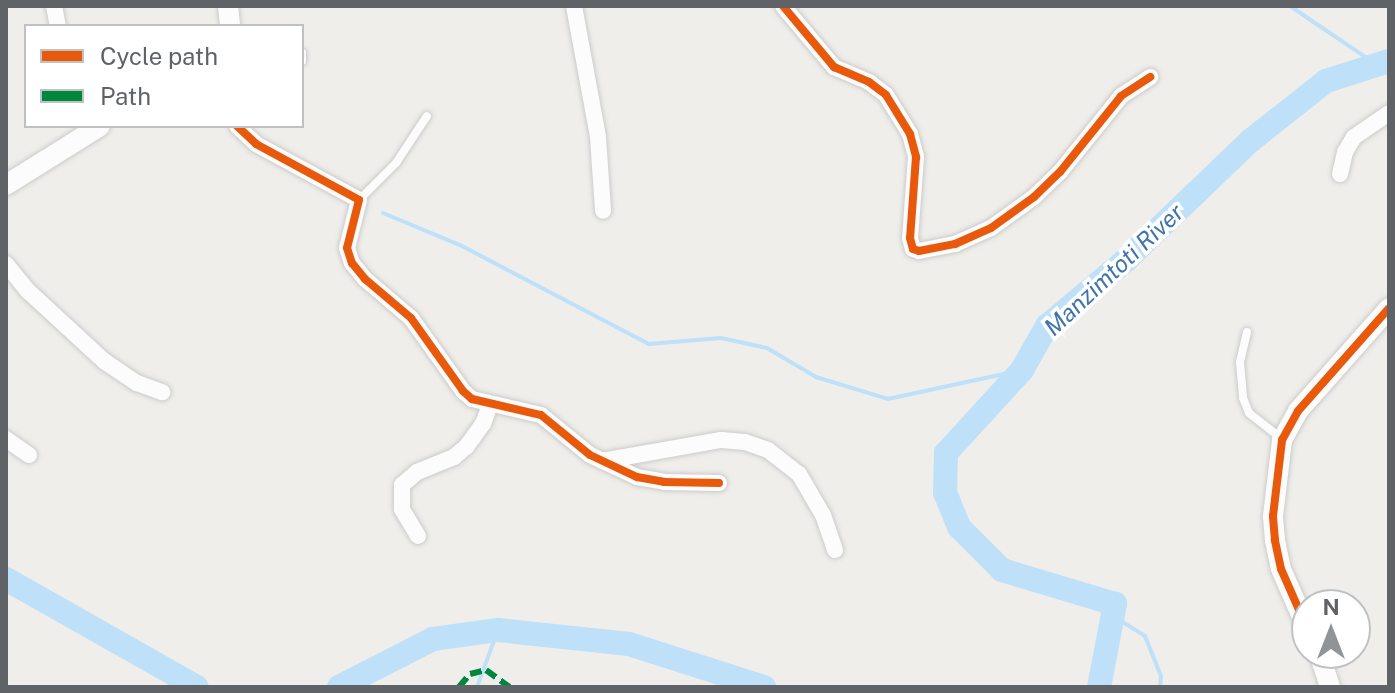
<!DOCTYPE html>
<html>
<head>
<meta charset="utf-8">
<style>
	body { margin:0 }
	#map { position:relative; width:1395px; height:693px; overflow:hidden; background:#efeeea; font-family:"Public Sans",sans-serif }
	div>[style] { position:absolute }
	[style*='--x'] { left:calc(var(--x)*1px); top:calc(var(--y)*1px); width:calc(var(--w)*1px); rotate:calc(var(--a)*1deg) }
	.stream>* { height:4px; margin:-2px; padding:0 2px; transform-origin:2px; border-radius:2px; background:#bfe0f9 }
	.river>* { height:24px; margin:-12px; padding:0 12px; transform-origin:12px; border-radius:12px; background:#bfe0f9 }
	.roads { filter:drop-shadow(0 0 2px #cbcccc) drop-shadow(0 0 2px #cbcccc) }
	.service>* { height:8px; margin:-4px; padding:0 4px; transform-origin:4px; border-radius:4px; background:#fdfcfc }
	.minor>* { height:16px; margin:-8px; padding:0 8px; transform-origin:8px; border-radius:8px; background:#fdfcfc }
	.tertiary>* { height:20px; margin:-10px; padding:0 10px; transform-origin:10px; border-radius:10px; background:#fdfcfc }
	.quiet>* { height:6px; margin-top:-3px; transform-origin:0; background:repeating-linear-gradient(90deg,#00873e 0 12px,transparent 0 18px) }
	.cycleway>* { height:8px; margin:-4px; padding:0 4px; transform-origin:4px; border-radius:4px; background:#e8590c }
	span { translate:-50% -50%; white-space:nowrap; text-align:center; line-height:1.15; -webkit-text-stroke:7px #fff; paint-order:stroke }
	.water-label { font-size:24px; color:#4174aa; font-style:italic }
	.frame { position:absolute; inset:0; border:8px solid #5f6368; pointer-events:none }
	.legend { position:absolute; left:24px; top:24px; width:280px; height:104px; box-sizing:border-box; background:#fff; border:2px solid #bfc1c3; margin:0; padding:10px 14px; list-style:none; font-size:24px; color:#5f6368 }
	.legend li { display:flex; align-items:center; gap:16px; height:40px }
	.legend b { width:40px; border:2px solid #bfc1c3 }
	.north { position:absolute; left:1291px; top:589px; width:80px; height:80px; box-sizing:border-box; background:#fff; border:2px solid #bfc1c3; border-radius:50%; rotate:0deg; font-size:22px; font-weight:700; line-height:32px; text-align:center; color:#5f6368 }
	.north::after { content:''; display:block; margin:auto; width:28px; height:36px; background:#919496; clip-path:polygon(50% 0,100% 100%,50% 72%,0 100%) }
</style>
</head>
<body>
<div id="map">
	<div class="stream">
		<i style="--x:1290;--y:6;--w:105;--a:34.1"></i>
		<i style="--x:383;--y:213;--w:86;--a:22.7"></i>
		<i style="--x:462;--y:246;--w:211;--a:27.7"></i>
		<i style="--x:649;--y:344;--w:72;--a:-4.8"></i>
		<i style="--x:721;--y:338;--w:47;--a:12.3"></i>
		<i style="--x:767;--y:348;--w:57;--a:30.6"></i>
		<i style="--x:816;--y:377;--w:75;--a:17"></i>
		<i style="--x:888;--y:399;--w:137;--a:-12.2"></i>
		<i style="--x:1113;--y:616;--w:38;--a:32"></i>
		<i style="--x:1145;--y:636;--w:43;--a:68.2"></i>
		<i style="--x:1161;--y:676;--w:11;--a:95"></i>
		<i style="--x:477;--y:687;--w:61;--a:-69.8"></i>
	</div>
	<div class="river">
		<i style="--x:6;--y:579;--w:219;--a:29.5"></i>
		<i style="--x:339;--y:687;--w:106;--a:-27.1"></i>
		<i style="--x:433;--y:639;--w:66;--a:-7.9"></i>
		<i style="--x:498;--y:630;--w:132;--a:6.1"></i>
		<i style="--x:629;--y:644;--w:142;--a:17.7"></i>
		<i style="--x:1099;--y:687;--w:85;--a:-79.1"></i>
		<i style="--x:1115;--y:604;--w:118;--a:-163.3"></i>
		<i style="--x:1002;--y:570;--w:61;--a:-135"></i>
		<i style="--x:959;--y:527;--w:37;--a:-112"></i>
		<i style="--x:945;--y:493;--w:40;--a:-88.6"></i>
		<i style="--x:946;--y:453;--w:113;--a:-47.5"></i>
		<i style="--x:1022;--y:370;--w:51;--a:-60.4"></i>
		<i style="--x:1047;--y:326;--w:103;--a:-39.9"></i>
		<i style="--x:1126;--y:260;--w:172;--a:-43.8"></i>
		<i style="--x:1250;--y:141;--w:97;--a:-38.3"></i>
		<i style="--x:1326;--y:81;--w:66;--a:-17.6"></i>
	</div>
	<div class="roads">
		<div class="service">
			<i style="--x:302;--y:53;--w:8;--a:90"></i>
			<i style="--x:359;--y:200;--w:52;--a:-45"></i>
			<i style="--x:396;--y:163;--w:56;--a:-56.6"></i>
			<i style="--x:1247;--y:332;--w:31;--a:103"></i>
			<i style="--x:1240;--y:362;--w:36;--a:85"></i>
			<i style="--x:1243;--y:398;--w:16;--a:68"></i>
			<i style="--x:1249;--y:413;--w:42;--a:38.2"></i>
		</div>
		<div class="minor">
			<i style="--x:54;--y:6;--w:20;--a:79"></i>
			<i style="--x:574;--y:6;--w:133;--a:79.6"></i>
			<i style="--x:598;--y:137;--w:74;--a:86.1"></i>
			<i style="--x:783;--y:6;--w:80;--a:50.1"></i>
			<i style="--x:834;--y:67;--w:38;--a:23"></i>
			<i style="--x:869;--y:82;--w:21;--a:37"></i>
			<i style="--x:886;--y:95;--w:46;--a:58.4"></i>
			<i style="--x:910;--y:134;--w:24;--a:75"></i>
			<i style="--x:916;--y:157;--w:81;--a:94.2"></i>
			<i style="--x:910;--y:238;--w:11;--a:75"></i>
			<i style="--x:913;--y:249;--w:6;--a:18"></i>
			<i style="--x:919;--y:251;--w:37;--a:-11"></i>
			<i style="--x:955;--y:244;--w:39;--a:-24"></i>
			<i style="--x:991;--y:228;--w:53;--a:-35.8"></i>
			<i style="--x:1034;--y:197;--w:36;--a:-44"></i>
			<i style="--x:1060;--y:172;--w:97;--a:-51.2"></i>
			<i style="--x:1121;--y:96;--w:35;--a:-33"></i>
			<i style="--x:237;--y:126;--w:26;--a:43"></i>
			<i style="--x:256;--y:144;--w:117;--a:28.5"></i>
			<i style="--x:359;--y:200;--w:49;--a:104"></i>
			<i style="--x:347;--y:248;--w:16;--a:72"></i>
			<i style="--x:352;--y:263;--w:21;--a:51"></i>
			<i style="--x:365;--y:279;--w:60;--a:40.3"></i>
			<i style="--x:411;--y:318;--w:90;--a:54.5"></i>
			<i style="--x:463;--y:391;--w:12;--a:42"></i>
			<i style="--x:472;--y:399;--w:71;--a:13.1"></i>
			<i style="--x:541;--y:415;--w:63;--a:39.2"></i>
			<i style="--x:590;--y:455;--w:52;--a:25.1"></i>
			<i style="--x:637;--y:477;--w:27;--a:10"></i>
			<i style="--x:664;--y:482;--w:55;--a:1"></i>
			<i style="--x:1340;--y:174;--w:23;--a:-77"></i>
			<i style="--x:1345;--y:152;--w:17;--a:-59"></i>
			<i style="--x:1354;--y:137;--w:42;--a:-34.4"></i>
			<i style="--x:6;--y:264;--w:33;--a:51"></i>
			<i style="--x:27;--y:290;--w:105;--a:42.7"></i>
			<i style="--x:104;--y:361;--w:40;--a:34"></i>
			<i style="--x:137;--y:383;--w:27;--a:20"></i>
			<i style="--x:6;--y:439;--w:28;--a:35"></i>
			<i style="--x:602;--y:461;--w:121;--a:-10"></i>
			<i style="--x:721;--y:440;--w:24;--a:5"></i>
			<i style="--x:745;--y:442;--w:24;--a:19"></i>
			<i style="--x:768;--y:450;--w:39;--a:38"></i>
			<i style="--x:799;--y:474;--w:48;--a:59.7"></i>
			<i style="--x:823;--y:515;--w:37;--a:71"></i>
			<i style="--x:418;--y:536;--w:31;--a:-121"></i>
			<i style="--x:402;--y:509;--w:24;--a:-90"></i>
			<i style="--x:402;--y:485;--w:20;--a:-41"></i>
			<i style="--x:417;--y:472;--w:40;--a:-22"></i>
			<i style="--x:454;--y:457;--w:16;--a:-40"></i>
			<i style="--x:466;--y:447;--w:29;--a:-54"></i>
			<i style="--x:483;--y:424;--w:20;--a:-70"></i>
		</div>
		<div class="tertiary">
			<i style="--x:228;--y:6;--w:20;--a:84"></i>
			<i style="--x:6;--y:185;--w:111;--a:-32.1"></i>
			<i style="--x:1307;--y:628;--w:64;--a:-113.8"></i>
			<i style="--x:1281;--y:569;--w:30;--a:-102"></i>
			<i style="--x:1275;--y:540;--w:24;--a:-95"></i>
			<i style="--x:1273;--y:516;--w:77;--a:-83.2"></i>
			<i style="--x:1282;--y:440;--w:33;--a:-61"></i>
			<i style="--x:1298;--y:411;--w:137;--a:-48.5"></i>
			<i style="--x:1319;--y:653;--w:36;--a:72"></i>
		</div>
	</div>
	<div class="quiet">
		<i style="--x:459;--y:687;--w:17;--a:-50"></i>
		<i style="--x:470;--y:674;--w:16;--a:-14"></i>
		<i style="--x:486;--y:670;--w:29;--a:36"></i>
	</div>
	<div class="cycleway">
		<i style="--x:783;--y:6;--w:80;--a:50.1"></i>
		<i style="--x:834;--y:67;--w:38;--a:23"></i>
		<i style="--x:869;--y:82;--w:21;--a:37"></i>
		<i style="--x:886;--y:95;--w:46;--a:58.4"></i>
		<i style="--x:910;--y:134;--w:24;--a:75"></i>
		<i style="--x:916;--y:157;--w:81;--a:94.2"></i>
		<i style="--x:910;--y:238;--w:11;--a:75"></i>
		<i style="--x:913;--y:249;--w:6;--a:18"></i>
		<i style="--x:919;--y:251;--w:37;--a:-11"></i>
		<i style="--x:955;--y:244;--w:39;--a:-24"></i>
		<i style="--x:991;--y:228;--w:53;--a:-35.8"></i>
		<i style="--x:1034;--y:197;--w:36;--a:-44"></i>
		<i style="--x:1060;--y:172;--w:97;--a:-51.2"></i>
		<i style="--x:1121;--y:96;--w:35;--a:-33"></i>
		<i style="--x:237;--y:126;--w:26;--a:43"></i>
		<i style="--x:256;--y:144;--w:117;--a:28.5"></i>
		<i style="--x:359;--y:200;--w:49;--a:104"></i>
		<i style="--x:347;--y:248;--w:16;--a:72"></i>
		<i style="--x:352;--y:263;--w:21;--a:51"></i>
		<i style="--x:365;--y:279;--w:60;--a:40.3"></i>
		<i style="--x:411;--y:318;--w:90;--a:54.5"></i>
		<i style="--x:463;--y:391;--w:12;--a:42"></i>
		<i style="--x:472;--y:399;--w:71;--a:13.1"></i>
		<i style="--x:541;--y:415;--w:63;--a:39.2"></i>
		<i style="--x:590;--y:455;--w:52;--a:25.1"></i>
		<i style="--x:637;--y:477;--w:27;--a:10"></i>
		<i style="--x:664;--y:482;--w:55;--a:1"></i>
		<i style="--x:1307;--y:628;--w:64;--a:-113.8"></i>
		<i style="--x:1281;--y:569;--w:30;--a:-102"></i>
		<i style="--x:1275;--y:540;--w:24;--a:-95"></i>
		<i style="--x:1273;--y:516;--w:77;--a:-83.2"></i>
		<i style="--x:1282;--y:440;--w:33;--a:-61"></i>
		<i style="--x:1298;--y:411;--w:137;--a:-48.5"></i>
	</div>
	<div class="water-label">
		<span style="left:1114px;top:270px;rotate:-43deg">Manzimtoti River</span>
	</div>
	<div class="frame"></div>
	<ul class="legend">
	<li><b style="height:10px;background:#e8590c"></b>Cycle path</li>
	<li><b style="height:10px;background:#00873e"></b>Path</li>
	</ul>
	<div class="north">N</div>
</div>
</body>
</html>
